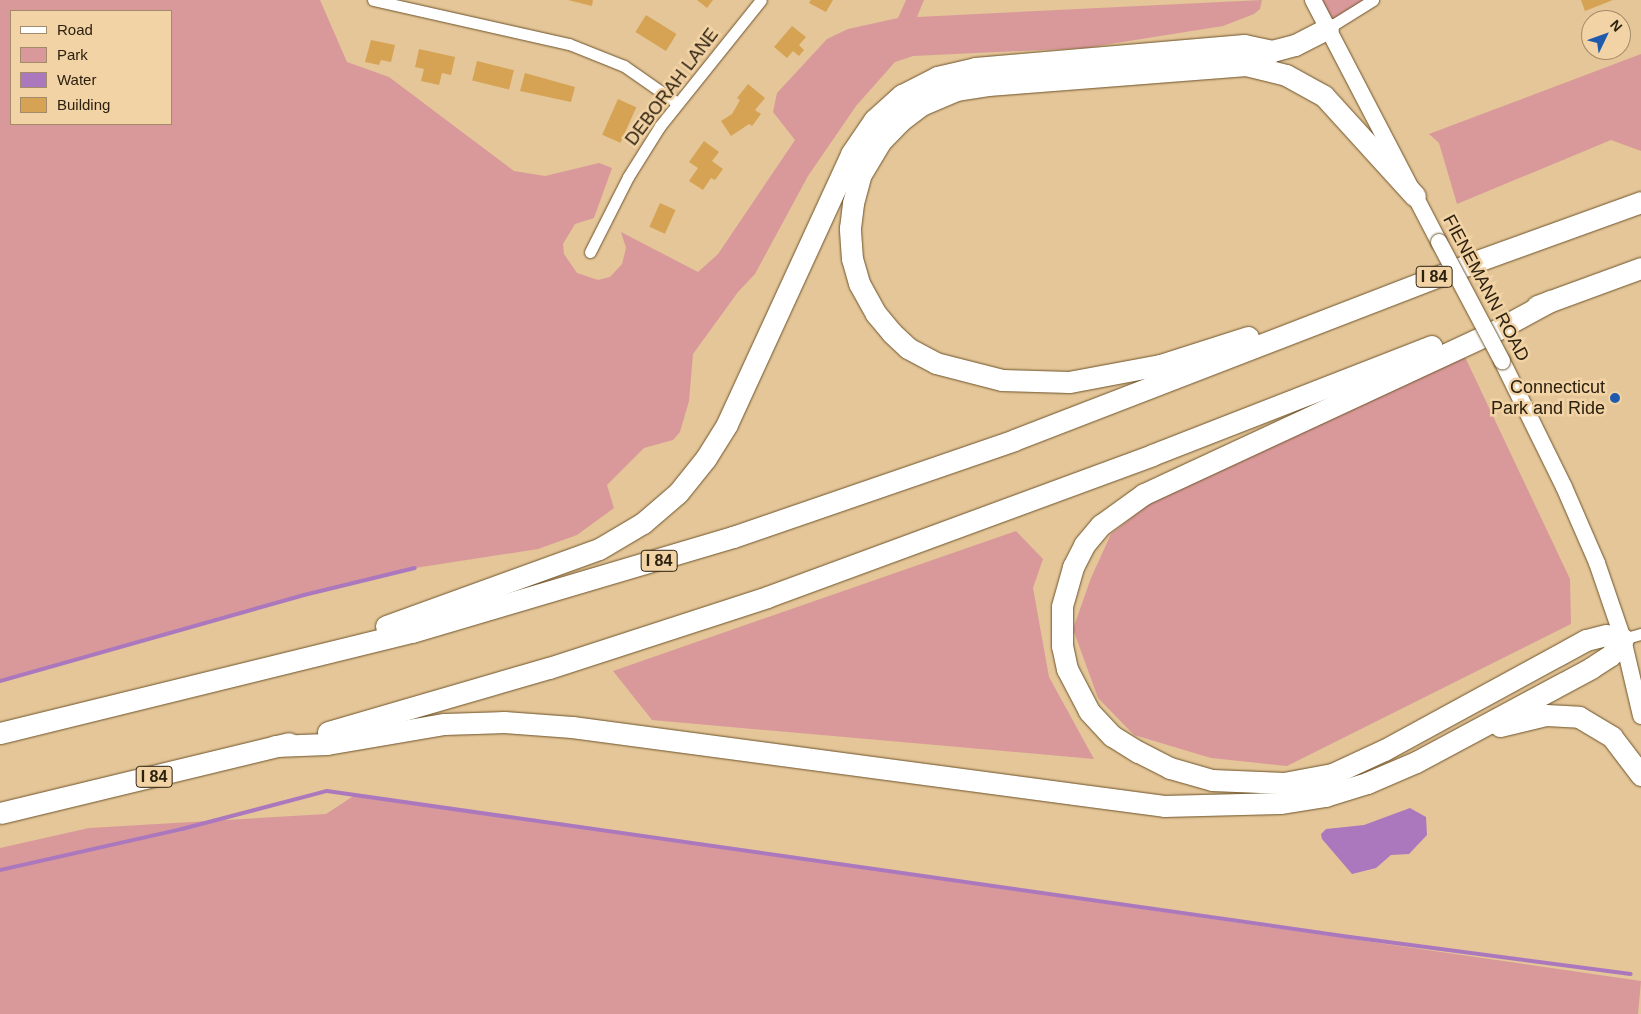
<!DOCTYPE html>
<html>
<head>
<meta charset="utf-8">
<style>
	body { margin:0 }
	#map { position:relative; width:1641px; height:1014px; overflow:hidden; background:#e4c699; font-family:Helvetica,sans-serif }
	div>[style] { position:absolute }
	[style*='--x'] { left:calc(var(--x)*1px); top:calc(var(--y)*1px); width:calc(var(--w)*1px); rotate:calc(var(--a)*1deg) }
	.green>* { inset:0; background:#d9999a }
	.water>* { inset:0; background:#ac78bd }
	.stream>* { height:4px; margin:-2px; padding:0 2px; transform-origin:2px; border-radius:2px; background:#ac78bd }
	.building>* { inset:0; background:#d5a353; transform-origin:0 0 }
	.roads { filter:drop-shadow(0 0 1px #6e5329) drop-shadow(0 0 1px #6e5329) }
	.minor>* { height:11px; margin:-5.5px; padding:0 5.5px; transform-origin:5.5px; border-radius:5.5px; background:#fff }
	.secondary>* { height:16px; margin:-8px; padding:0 8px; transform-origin:8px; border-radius:8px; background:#fff }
	.motorway>* { height:21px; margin:-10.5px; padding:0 10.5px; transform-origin:10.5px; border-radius:10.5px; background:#fff }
	.bridges { filter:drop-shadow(0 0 1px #6e5329) drop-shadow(0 0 1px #6e5329) }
	.secondary-bridge>* { height:16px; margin:-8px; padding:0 8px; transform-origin:8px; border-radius:8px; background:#fff }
	.dots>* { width:14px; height:14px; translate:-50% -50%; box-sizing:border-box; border:2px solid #f2d3a5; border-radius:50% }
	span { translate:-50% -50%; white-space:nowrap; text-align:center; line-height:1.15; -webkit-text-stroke:5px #f2d3a5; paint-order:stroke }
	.shield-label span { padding:1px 4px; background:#f2d3a5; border:1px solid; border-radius:4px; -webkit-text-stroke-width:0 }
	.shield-label { font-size:16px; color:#2c200f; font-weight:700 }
	.street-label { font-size:18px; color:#2c200f }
	.poi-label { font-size:18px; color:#2c200f }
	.right { translate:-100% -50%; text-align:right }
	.legend { position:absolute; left:10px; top:10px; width:162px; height:115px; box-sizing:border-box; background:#f2d3a5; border:1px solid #a38b69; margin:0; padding:6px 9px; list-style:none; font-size:15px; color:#2c200f }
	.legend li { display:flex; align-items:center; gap:10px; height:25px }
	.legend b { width:25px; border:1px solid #a38b69 }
	.north { position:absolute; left:1581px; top:10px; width:50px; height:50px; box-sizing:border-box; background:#f2d3a5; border:1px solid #a38b69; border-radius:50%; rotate:48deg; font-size:14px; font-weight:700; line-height:20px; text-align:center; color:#2c200f }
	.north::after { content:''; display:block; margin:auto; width:18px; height:22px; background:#1f5aac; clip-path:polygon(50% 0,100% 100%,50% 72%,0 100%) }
</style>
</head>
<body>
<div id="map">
	<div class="green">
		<i style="clip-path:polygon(evenodd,0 0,320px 0,347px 62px,389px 77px,514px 171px,545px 176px,599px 163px,612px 168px,594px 218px,575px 224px,563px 244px,564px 254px,577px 273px,598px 280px,610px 277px,622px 264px,626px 248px,621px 232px,698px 272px,718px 254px,795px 140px,773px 112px,777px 93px,827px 39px,848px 29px,898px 18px,906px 0,924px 0,917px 17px,1262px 0,1260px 9px,1254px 14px,1223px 26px,1085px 48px,913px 56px,895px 62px,856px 106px,808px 176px,755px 274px,738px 292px,693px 354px,689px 401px,680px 432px,673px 440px,644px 448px,607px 485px,614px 508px,577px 535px,538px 549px,415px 568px,304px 595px,0 681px,0 0,11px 11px,171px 11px,171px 124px,11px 124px,11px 11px)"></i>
		<i style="clip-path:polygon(1314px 0,1371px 0,1328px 28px)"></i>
		<i style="clip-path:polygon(1641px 54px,1641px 151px,1611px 140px,1457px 204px,1439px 143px,1429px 134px)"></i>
		<i style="clip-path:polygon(1465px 357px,1570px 579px,1571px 624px,1287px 766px,1211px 758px,1134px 735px,1098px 698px,1073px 629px,1091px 578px,1111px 534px,1151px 503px)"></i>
		<i style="clip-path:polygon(1016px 531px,1043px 559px,1033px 588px,1049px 677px,1094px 759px,652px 720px,613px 671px)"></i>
		<i style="clip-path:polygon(355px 795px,1641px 981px,1638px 1014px,0 1014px,0 848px,89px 828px,326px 814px)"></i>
	</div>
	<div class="water">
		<i style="clip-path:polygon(1410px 808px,1426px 817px,1427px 835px,1409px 854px,1391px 855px,1376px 868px,1352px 874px,1322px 839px,1321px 834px,1326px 829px,1364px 825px)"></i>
	</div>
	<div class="stream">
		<i style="--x:0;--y:681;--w:316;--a:-15.8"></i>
		<i style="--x:304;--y:595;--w:114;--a:-13.7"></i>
		<i style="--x:0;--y:870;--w:187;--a:-12.7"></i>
		<i style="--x:182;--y:829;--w:150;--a:-14.7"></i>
		<i style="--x:327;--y:791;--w:1033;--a:8.12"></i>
		<i style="--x:1350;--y:937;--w:283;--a:7.5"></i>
	</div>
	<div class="building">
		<i style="clip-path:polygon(568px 0,593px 0,592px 6px)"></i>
		<i style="clip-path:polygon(697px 0,713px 0,707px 8px)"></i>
		<i style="clip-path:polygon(811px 0,833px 0,826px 12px,809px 3px)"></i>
		<i style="clip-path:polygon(1581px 0,1613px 0,1585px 11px)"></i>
		<i style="left:646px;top:15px;width:36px;height:20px;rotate:32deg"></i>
		<i style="clip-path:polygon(792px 26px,806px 37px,799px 45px,804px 50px,799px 56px,793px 51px,787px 58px,774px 47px)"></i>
		<i style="clip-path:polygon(371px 40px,395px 45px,391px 62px,381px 60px,379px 65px,365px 62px)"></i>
		<i style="clip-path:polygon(419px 49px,455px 57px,451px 75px,442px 73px,439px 85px,421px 81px,424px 69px,415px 67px)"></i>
		<i style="left:477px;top:61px;width:38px;height:20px;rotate:14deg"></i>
		<i style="clip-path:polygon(525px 73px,575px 87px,571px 102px,520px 91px)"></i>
		<i style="clip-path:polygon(748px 84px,765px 98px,755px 110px,761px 114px,752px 126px,749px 124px,731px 136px,721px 121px,732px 114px,740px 100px,737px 98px)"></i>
		<i style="left:618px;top:99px;width:20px;height:39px;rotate:24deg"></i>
		<i style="clip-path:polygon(704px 141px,719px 152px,712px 161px,723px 169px,715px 180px,711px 178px,703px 190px,689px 181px,698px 168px,689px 162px)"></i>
		<i style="left:660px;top:203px;width:17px;height:26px;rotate:24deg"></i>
	</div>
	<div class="roads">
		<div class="minor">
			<i style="--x:373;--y:0;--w:201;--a:12.7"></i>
			<i style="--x:569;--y:44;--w:59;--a:21.8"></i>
			<i style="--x:624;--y:66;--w:65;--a:34.9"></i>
			<i style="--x:1328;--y:28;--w:53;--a:-31.9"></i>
			<i style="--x:590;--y:252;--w:84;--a:-63.1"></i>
			<i style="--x:628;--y:177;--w:60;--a:-57.9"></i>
			<i style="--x:660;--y:126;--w:161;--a:-51.3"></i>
			<i style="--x:1623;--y:639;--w:19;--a:-16"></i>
		</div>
		<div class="secondary">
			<i style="--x:1313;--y:0;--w:273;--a:62.5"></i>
			<i style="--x:1502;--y:361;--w:140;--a:63.8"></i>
			<i style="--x:1564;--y:487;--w:83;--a:66.5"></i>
			<i style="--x:1597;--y:563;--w:80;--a:71.1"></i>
			<i style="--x:1623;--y:639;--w:79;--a:76.8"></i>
		</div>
		<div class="motorway">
			<i style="--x:1260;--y:59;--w:14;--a:-34"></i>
			<i style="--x:1272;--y:51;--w:24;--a:-15"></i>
			<i style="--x:1295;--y:45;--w:37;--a:-27"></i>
			<i style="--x:1537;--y:306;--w:111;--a:-20.1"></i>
			<i style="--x:1248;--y:337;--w:92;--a:162.3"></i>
			<i style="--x:1160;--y:365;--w:93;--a:169.4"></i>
			<i style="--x:1069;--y:382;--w:67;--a:-178.3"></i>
			<i style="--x:1002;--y:380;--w:68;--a:-165.6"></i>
			<i style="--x:936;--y:363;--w:32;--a:-152"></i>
			<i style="--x:908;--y:348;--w:22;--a:-137"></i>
			<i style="--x:892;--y:333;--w:25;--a:-130"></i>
			<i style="--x:876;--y:314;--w:35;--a:-119"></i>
			<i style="--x:859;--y:283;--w:25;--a:-106"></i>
			<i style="--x:852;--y:259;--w:31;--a:-94"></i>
			<i style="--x:850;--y:228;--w:25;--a:-83"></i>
			<i style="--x:853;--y:203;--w:30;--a:-75"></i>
			<i style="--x:861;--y:174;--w:37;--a:-59"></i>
			<i style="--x:880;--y:142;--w:29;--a:-46"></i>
			<i style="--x:900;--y:121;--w:26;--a:-37"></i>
			<i style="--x:921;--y:105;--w:39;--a:-23"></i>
			<i style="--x:957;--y:90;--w:31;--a:-9"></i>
			<i style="--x:988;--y:85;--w:259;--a:-4.4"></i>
			<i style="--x:1246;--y:65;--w:41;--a:14"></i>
			<i style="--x:1286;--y:75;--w:43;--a:28.9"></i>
			<i style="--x:1324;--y:96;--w:135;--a:47.7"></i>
			<i style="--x:386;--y:626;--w:226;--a:-19.9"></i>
			<i style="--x:599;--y:549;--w:51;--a:-30.6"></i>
			<i style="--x:643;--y:523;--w:46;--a:-40.6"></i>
			<i style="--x:678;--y:493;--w:45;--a:-51.3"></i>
			<i style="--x:706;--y:458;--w:40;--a:-58"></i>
			<i style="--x:727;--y:424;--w:297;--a:-65.3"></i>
			<i style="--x:851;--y:154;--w:41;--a:-55.9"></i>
			<i style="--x:874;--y:120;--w:38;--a:-42"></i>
			<i style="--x:902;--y:95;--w:39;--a:-27"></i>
			<i style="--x:937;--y:77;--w:39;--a:-13"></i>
			<i style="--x:975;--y:68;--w:270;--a:-4.9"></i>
			<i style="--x:1244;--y:45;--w:29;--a:12"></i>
			<i style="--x:1500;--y:726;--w:47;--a:-13.4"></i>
			<i style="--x:1546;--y:715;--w:33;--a:3"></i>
			<i style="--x:1579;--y:717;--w:39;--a:31"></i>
			<i style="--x:1612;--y:737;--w:48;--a:52.7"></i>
			<i style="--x:328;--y:732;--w:230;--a:-16.2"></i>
			<i style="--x:549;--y:668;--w:229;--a:-18"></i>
			<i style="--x:767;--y:597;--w:410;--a:-20.2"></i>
			<i style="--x:1152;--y:455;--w:300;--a:-21.3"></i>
			<i style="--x:0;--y:733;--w:424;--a:-13.8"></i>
			<i style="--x:412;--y:632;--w:335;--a:-16.5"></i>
			<i style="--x:733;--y:537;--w:297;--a:-19"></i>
			<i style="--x:1014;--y:440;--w:488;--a:-21.1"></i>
			<i style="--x:1469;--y:264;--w:183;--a:-19.8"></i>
			<i style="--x:275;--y:746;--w:52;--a:-2.2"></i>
			<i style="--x:327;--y:744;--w:119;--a:-9.7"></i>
			<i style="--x:444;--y:724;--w:60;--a:-1.9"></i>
			<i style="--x:504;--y:722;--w:68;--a:4.2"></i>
			<i style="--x:572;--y:727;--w:597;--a:7.6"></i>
			<i style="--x:1164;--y:806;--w:116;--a:-1.5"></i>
			<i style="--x:1280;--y:803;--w:46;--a:-8.8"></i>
			<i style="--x:1325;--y:796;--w:44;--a:-17.2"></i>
			<i style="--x:1367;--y:783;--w:53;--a:-23.2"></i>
			<i style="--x:1416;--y:762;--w:199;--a:-28.2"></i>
			<i style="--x:1591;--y:668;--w:24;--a:-33"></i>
			<i style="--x:1611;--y:655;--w:20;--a:-53"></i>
			<i style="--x:1623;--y:639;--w:17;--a:-167"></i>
			<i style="--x:1606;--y:635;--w:21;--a:166"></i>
			<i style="--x:1586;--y:640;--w:230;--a:151.4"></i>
			<i style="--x:1384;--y:750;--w:57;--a:155.2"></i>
			<i style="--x:1332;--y:774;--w:49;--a:169.4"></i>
			<i style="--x:1284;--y:783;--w:72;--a:-177.6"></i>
			<i style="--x:1212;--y:780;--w:44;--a:-164.1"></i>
			<i style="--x:1170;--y:768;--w:36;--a:-153"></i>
			<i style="--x:1138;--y:752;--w:31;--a:-148"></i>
			<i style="--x:1112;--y:736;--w:34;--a:-133"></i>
			<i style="--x:1089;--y:711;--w:47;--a:-117.6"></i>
			<i style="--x:1067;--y:669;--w:24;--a:-102"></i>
			<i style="--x:1062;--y:646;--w:40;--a:-90"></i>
			<i style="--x:1062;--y:606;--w:41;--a:-74.2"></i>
			<i style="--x:1073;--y:567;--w:25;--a:-63"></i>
			<i style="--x:1084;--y:545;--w:26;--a:-50"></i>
			<i style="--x:1101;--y:525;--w:53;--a:-35.8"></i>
			<i style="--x:1144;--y:494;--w:385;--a:-24.9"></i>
			<i style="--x:1493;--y:332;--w:65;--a:-28.5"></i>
			<i style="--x:0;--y:813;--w:297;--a:-13.6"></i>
		</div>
	</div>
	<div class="bridges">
		<div class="secondary-bridge">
			<i style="--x:1439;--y:242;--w:135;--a:62.1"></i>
		</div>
	</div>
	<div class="dots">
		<i style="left:1615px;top:398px;background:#1f5aac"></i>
	</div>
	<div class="shield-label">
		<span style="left:1434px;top:277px">I 84</span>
		<span style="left:659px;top:561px">I 84</span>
		<span style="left:154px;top:777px">I 84</span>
	</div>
	<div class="street-label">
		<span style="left:672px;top:87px;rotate:-53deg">DEBORAH LANE</span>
		<span style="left:1486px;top:288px;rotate:62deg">FIENEMANN ROAD</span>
	</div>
	<div class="poi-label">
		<span class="right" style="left:1605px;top:398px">Connecticut<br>Park and Ride</span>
	</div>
	<ul class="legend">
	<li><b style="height:6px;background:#fff"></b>Road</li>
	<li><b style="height:14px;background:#d9999a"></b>Park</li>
	<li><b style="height:14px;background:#ac78bd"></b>Water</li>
	<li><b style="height:14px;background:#d5a353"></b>Building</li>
	</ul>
	<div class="north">N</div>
</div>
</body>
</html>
